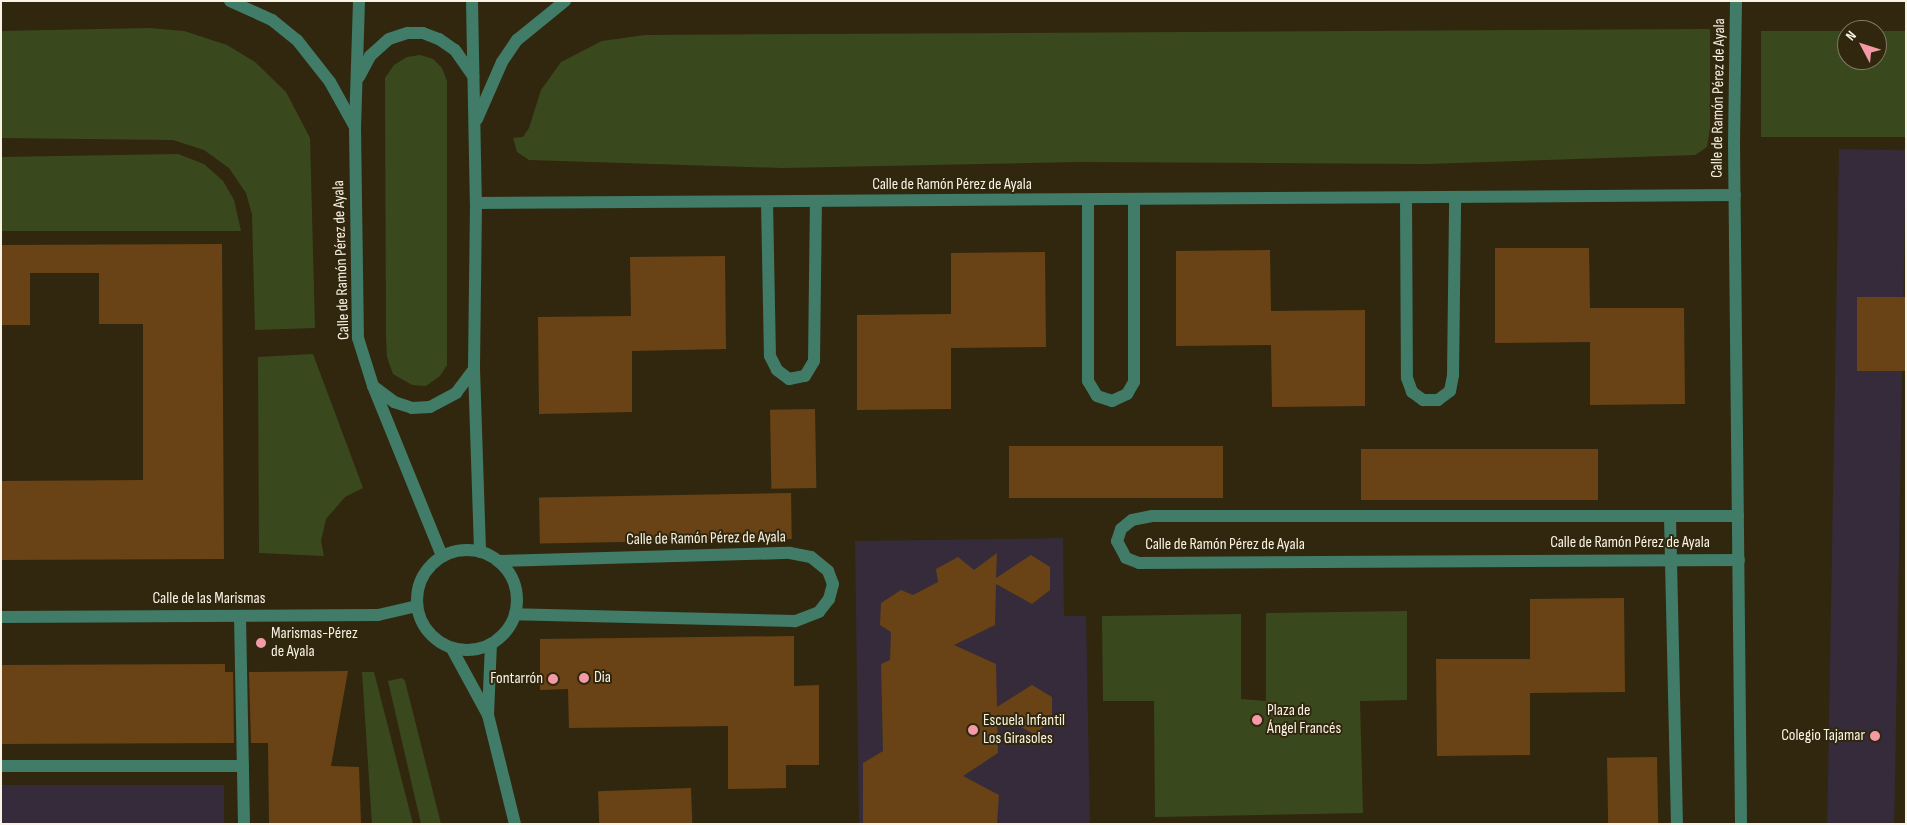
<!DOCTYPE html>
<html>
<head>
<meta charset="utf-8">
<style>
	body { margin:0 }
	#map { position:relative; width:1907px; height:825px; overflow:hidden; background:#31270e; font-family:"Sofia Sans Condensed",sans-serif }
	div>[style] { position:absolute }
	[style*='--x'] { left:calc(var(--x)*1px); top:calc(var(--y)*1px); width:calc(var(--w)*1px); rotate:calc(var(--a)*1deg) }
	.education>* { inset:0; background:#352b3b; transform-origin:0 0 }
	.green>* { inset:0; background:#3a491d }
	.building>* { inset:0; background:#694315; transform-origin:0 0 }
	.lane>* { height:12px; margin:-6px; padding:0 6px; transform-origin:6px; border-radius:6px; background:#407c67 }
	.street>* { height:12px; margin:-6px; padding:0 6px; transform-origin:6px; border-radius:6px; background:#407c67 }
	.street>.ring { margin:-6px; padding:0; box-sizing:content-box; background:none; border:12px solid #407c67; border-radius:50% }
	.dots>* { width:14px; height:14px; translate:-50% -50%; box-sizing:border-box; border:2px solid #31270e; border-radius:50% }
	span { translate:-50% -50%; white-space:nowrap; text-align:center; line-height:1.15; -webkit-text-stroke:4px #31270e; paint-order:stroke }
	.street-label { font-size:16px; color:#f9f3e4 }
	.poi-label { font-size:16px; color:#f9f3e4 }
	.left { translate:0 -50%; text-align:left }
	.right { translate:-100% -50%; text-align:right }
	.frame { position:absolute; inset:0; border:2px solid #f9f3e4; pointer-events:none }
	.north { position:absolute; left:1837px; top:20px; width:50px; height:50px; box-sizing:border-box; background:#31270e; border:1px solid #817964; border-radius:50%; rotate:310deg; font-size:14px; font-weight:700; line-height:20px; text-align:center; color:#f9f3e4 }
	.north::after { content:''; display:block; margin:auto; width:18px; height:22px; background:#f49aa7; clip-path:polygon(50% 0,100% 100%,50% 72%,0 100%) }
</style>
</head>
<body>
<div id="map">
	<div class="education">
		<i style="left:1839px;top:149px;width:67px;height:675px;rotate:1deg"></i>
		<i style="clip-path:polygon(1063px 538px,1064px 616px,1086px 616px,1090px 824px,859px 824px,855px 541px)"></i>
		<i style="left:224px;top:785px;width:39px;height:223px;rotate:90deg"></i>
	</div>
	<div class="green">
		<i style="clip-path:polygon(149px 28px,184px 31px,227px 45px,255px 62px,286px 92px,310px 138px,315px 328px,255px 330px,252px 214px,246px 193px,229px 168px,204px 150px,173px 140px,1px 138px,1px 31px)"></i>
		<i style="clip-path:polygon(1710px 29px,1710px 128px,1707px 147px,1695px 155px,1425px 164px,1079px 162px,782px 168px,529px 160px,517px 152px,513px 138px,523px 137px,529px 128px,541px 90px,561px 62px,602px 41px,645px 35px)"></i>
		<i style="clip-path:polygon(1761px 31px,1847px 31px,1847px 60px,1877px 60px,1877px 31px,1906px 31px,1906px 137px,1761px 137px)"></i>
		<i style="clip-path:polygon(420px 55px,433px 59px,442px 68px,447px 81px,447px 365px,440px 376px,426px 386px,412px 385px,393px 374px,387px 357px,386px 337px,385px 78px,394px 65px,407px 57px)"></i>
		<i style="clip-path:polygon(178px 154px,204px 164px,223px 181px,234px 200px,241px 231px,1px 231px,1px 157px)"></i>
		<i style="clip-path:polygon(313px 354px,363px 488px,345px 497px,326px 519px,321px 541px,324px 556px,259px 553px,258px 357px)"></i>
		<i style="clip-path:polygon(1407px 611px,1407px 700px,1360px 701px,1363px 813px,1155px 817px,1154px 701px,1103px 701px,1102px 616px,1241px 614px,1241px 699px,1266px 701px,1266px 613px)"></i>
		<i style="clip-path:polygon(362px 672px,374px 672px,413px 824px,372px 824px)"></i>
		<i style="clip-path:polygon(402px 678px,405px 681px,441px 824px,421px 824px,388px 681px)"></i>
	</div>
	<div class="building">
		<i style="clip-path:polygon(222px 244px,224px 559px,1px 560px,1px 481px,143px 480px,143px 324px,99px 324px,99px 273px,30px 273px,30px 325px,1px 325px,1px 245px)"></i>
		<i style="clip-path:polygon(1495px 248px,1589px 248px,1590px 308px,1684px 308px,1685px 404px,1590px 405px,1590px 342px,1495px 343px)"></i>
		<i style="clip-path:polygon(1270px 250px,1271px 311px,1365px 310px,1365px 406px,1272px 407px,1271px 345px,1176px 346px,1176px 251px)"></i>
		<i style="clip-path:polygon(1045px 252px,1046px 347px,951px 348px,951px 409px,857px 410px,857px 315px,951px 314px,951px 253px)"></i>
		<i style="clip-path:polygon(725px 256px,726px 349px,632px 351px,632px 412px,539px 414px,538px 317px,631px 316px,630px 257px)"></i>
		<i style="left:1906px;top:297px;width:74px;height:49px;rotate:90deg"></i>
		<i style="left:815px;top:409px;width:79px;height:45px;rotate:89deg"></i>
		<i style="left:1009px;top:446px;width:214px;height:52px"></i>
		<i style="left:1598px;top:449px;width:51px;height:237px;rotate:90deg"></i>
		<i style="left:791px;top:493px;width:46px;height:252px;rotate:89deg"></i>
		<i style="clip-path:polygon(997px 553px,996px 578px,1031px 555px,1050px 567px,1050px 590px,1032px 604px,996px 584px,995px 625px,954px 645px,996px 664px,997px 707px,1032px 685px,1052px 697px,1052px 721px,1034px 734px,997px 714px,998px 753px,963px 776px,999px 795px,997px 824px,863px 824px,863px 763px,883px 751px,881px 664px,890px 660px,891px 632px,880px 625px,881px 603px,901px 590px,913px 595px,938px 582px,936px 569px,958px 557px,974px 570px)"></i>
		<i style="clip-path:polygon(1624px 598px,1625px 692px,1530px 693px,1530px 755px,1437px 756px,1436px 659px,1530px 659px,1530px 599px)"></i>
		<i style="clip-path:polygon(794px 636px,794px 686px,819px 685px,819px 765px,786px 765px,786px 788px,728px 789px,728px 726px,569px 728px,568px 689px,540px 690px,540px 639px)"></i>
		<i style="clip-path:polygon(225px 664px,225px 672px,233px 672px,234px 743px,1px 744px,1px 665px)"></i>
		<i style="clip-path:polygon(348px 671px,331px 766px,359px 767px,361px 824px,269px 824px,268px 743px,251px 743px,249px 672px)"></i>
		<i style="left:1657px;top:757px;width:67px;height:50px;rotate:89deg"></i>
		<i style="left:691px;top:788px;width:36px;height:93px;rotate:88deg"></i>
	</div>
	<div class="lane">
		<i style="--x:1670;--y:517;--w:307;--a:88.7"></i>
	</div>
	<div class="street">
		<i style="--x:230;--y:1;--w:46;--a:24.3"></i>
		<i style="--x:272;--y:20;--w:32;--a:39"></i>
		<i style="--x:297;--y:40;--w:53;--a:51.8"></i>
		<i style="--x:330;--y:82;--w:51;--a:60.9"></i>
		<i style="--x:359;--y:1;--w:126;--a:91.8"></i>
		<i style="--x:355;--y:127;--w:211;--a:89.2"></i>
		<i style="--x:358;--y:338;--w:50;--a:72.6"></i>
		<i style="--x:373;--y:386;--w:183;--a:67.9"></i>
		<i style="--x:472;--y:1;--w:202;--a:88.9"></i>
		<i style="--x:476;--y:203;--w:166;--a:90.7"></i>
		<i style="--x:474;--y:369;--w:183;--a:88.1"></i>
		<i style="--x:1736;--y:1;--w:142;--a:90.8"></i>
		<i style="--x:1734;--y:143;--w:681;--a:89.41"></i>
		<i style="--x:359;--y:77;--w:24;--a:-62"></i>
		<i style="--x:370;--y:56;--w:25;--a:-42"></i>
		<i style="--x:389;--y:39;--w:20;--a:-18"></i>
		<i style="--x:408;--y:33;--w:15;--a:0"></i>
		<i style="--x:423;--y:33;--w:17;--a:21"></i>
		<i style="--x:439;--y:39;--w:19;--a:35"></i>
		<i style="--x:455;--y:50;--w:32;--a:55"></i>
		<i style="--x:477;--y:119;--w:62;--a:-66.3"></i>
		<i style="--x:502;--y:62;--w:27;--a:-56"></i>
		<i style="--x:517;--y:40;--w:62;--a:-39.1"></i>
		<i style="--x:1406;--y:199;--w:179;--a:89.7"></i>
		<i style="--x:1407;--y:378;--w:15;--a:70"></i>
		<i style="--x:1412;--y:392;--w:14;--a:36"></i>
		<i style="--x:1423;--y:400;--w:15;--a:0"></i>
		<i style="--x:1438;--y:400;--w:15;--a:-37"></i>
		<i style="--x:1450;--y:391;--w:16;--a:-79"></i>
		<i style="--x:1453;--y:375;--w:176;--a:-89.3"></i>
		<i style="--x:1088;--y:201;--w:180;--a:90"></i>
		<i style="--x:1088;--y:381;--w:17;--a:59"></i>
		<i style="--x:1097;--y:396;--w:16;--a:18"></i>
		<i style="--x:1112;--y:401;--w:17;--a:-25"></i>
		<i style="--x:1127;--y:394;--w:14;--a:-60"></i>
		<i style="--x:1134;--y:382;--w:182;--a:-90"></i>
		<i style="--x:767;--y:202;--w:154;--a:88.9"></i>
		<i style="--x:770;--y:356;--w:16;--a:63"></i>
		<i style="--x:777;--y:370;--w:15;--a:37"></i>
		<i style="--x:789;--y:379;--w:16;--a:-11"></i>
		<i style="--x:805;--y:376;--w:17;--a:-59"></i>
		<i style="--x:814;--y:361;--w:160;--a:-89.3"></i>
		<i style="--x:476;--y:203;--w:1259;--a:-0.36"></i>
		<i style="--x:373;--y:386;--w:26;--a:37"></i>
		<i style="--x:394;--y:402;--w:19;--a:18"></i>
		<i style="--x:412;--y:408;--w:18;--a:-3"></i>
		<i style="--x:430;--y:407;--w:30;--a:-28"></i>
		<i style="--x:456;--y:393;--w:30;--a:-53"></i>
		<i style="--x:1738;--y:516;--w:586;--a:180"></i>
		<i style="--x:1152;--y:516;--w:20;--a:169"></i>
		<i style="--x:1132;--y:520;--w:14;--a:141"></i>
		<i style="--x:1121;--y:529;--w:13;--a:108"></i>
		<i style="--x:1117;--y:541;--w:19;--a:62"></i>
		<i style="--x:1126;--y:558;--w:14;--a:21"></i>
		<i style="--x:1139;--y:563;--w:600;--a:-0.29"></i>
		<i class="ring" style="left:417px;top:550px;width:88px;height:88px"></i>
		<i style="--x:498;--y:561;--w:292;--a:-1.6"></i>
		<i style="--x:790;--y:553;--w:21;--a:11"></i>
		<i style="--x:811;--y:557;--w:22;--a:39"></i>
		<i style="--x:828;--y:571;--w:14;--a:69"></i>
		<i style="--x:833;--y:584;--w:16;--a:105"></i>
		<i style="--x:829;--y:599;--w:16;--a:128"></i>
		<i style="--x:819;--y:612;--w:26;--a:159"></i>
		<i style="--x:795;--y:621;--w:280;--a:-178.6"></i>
		<i style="--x:240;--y:616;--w:208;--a:88.9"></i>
		<i style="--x:1;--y:617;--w:377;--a:-0.3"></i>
		<i style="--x:378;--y:615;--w:39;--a:-13"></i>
		<i style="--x:452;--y:649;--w:75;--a:61.4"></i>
		<i style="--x:488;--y:715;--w:112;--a:76.1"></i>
		<i style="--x:488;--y:715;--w:71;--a:-87.6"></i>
		<i style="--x:1;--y:766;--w:242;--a:0"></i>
	</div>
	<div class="dots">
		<i style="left:261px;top:643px;background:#f49aa7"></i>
		<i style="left:584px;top:678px;background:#f49aa7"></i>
		<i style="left:553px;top:679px;background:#f49aa7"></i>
		<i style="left:1257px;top:720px;background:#f49aa7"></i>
		<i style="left:973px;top:730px;background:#f49aa7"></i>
		<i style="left:1875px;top:736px;background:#f49aa7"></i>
	</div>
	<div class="street-label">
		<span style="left:1719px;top:98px;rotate:-89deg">Calle de Ramón Pérez de Ayala</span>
		<span style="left:952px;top:185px">Calle de Ramón Pérez de Ayala</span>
		<span style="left:342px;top:260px;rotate:-92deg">Calle de Ramón Pérez de Ayala</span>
		<span style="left:706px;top:539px;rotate:-1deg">Calle de Ramón Pérez de Ayala</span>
		<span style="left:1630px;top:543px">Calle de Ramón Pérez de Ayala</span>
		<span style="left:1225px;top:545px">Calle de Ramón Pérez de Ayala</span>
		<span style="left:209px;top:599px">Calle de las Marismas</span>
	</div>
	<div class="poi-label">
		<span class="left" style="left:271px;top:643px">Marismas-Pérez<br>de Ayala</span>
		<span class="left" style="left:594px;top:678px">Dia</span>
		<span class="right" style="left:543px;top:679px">Fontarrón</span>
		<span class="left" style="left:1267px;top:720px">Plaza de<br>Ángel Francés</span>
		<span class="left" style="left:983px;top:730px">Escuela Infantil<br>Los Girasoles</span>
		<span class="right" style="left:1865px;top:736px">Colegio Tajamar</span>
	</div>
	<div class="frame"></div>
	<div class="north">N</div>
</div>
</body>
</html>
